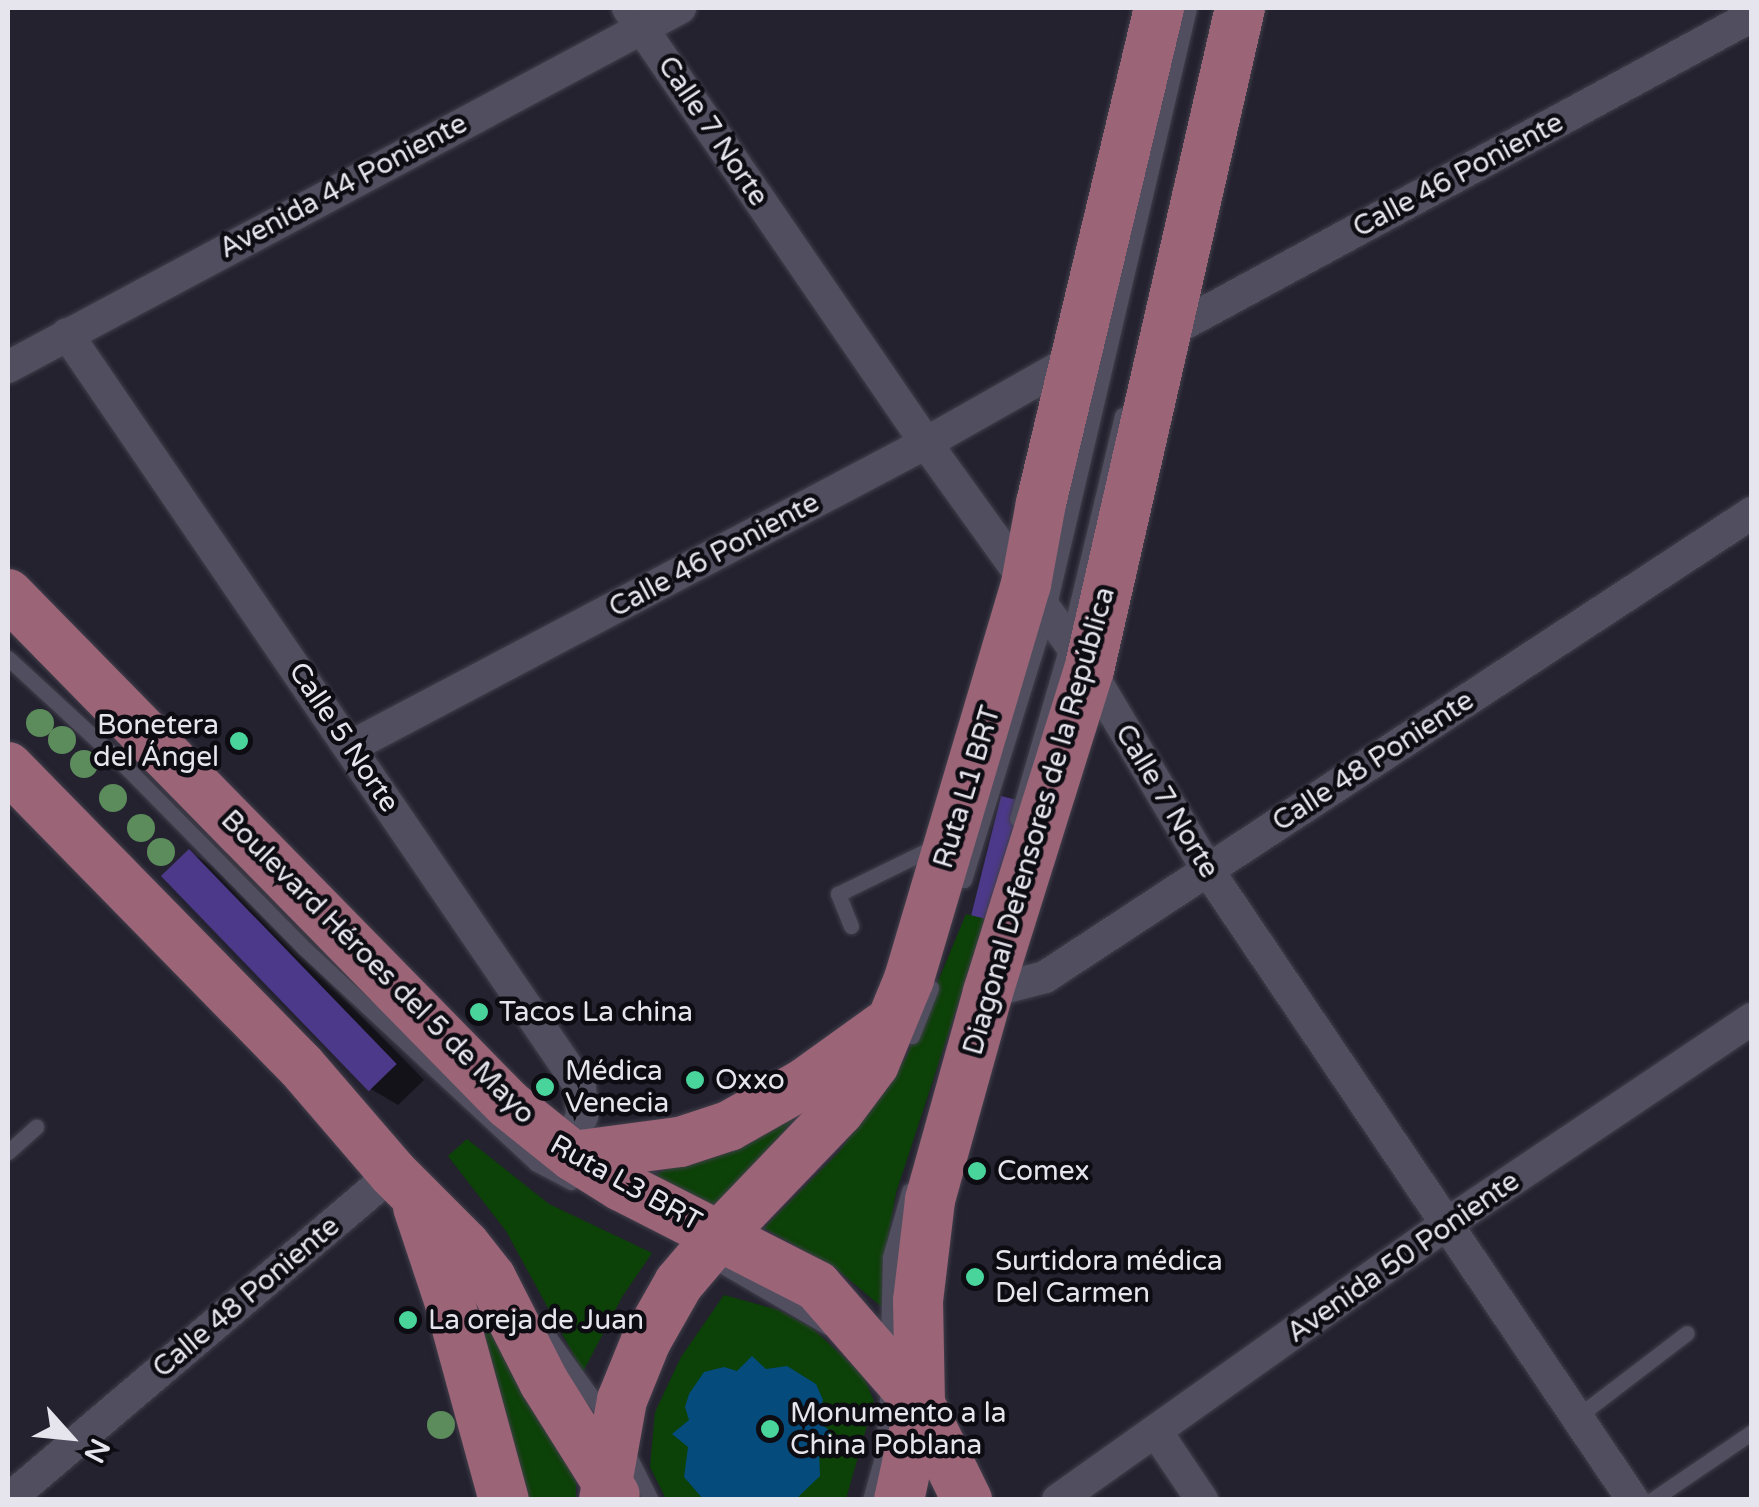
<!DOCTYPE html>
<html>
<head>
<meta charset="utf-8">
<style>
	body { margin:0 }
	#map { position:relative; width:1759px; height:1507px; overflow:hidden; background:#24222f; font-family:"Varela Round",sans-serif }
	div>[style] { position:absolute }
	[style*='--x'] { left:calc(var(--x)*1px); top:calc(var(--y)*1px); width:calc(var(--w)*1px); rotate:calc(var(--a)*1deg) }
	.green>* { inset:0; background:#0c4107 }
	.water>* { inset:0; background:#054b7c }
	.shadow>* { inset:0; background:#0007 }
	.building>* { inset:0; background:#4d398a; transform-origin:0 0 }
	.roads { filter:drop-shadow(0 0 2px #413f4b) drop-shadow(0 0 2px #413f4b) }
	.service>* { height:15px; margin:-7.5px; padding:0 7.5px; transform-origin:7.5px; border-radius:7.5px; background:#514f5f }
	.minor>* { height:32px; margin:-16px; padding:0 16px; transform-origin:16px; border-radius:16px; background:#514f5f }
	.primary>* { height:50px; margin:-25px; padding:0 25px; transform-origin:25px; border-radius:25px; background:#9b6477 }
	.trees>* { width:28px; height:28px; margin:-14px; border-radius:50%; background:#5c8c5b }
	.dots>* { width:28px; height:28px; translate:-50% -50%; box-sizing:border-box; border:5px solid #0d0c12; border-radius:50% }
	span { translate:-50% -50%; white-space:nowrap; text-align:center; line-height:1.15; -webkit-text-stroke:9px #0d0c12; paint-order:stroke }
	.street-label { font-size:28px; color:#e6e5ee }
	.poi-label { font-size:28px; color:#e6e5ee }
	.right { translate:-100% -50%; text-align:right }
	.left { translate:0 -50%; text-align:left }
	.frame { position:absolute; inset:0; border:10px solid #e6e5ee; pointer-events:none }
	.north { position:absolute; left:20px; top:1387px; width:100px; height:100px; -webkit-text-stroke:8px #0d0c12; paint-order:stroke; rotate:117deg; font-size:28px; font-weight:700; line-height:40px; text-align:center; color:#e6e5ee }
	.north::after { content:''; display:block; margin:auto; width:35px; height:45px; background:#e6e5ee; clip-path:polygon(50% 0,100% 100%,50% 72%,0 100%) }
</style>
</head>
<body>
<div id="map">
	<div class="green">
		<i style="clip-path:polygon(966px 914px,986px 919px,896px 1193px,886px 1249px,883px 1308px,834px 1267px,764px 1228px,839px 1152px,906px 1058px)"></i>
		<i style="clip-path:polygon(833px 1076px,708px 1216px,641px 1183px)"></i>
		<i style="clip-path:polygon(467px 1139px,549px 1204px,652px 1253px,622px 1297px,583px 1372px,506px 1231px,448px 1156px)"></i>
		<i style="clip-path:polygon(456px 1278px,481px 1294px,576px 1482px,576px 1499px,506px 1499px)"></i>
		<i style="clip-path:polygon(724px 1295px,778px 1310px,812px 1328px,863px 1375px,874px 1401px,846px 1499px,666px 1499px,650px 1467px,655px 1412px,681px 1357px)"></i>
	</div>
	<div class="water">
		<i style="clip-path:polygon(752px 1356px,766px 1369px,787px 1366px,816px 1384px,823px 1400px,818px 1421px,831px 1432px,819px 1448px,820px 1476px,796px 1499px,703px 1499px,684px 1477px,688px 1447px,672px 1434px,689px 1420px,685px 1407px,689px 1394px,704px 1372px,724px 1367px,737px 1371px)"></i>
	</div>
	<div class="shadow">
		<i style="clip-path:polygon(189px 852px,216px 868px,424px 1080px,398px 1105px,371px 1089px)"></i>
	</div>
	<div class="building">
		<i style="left:1001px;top:796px;width:21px;height:123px;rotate:14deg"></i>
		<i style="left:189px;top:849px;width:299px;height:39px;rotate:46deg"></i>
	</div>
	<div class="roads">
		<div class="service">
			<i style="--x:8;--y:658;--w:162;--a:42.7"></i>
			<i style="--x:127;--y:768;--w:252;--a:45.5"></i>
			<i style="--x:304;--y:948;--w:316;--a:42.9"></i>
			<i style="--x:535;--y:1163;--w:41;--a:27.8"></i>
			<i style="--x:1017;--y:819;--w:184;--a:-73.9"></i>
			<i style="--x:1068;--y:642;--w:233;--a:-76.6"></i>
			<i style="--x:964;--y:880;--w:280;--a:-72.7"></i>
			<i style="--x:1047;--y:613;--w:621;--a:-76.79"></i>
			<i style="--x:851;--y:926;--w:35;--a:-112"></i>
			<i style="--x:838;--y:894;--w:111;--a:-26.1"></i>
			<i style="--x:912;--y:1036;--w:52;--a:-68.4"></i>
			<i style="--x:8;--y:1152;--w:38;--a:-42"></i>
			<i style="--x:709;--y:1258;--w:137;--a:30.3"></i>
			<i style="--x:539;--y:1323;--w:117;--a:54.4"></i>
			<i style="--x:888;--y:1346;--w:89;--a:-88.7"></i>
			<i style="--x:890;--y:1257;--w:69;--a:-73.9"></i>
			<i style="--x:1577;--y:1417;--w:138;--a:-37.4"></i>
			<i style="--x:626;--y:1450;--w:56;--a:63.4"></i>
			<i style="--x:870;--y:1500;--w:45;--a:-74.4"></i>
			<i style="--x:882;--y:1457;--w:68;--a:-85"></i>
			<i style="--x:1652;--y:1500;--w:121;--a:-34.2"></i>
		</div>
		<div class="minor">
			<i style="--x:628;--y:8;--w:527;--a:55.59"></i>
			<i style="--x:926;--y:443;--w:279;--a:54.3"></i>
			<i style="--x:1089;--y:670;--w:231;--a:59.3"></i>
			<i style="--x:1207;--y:869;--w:761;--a:55.98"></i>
			<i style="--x:67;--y:334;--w:910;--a:55.7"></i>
			<i style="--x:580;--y:1086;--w:30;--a:86"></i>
			<i style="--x:582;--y:1116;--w:37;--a:116"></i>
			<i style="--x:1165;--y:334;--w:668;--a:-28.45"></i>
			<i style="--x:8;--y:367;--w:762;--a:-28.11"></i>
			<i style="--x:350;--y:747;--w:651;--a:-27.82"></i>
			<i style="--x:926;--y:443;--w:172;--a:-29.5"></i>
			<i style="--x:988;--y:992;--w:59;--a:-14.7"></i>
			<i style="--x:1045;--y:977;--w:846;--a:-33.28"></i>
			<i style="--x:1157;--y:1433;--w:81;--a:56.1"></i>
			<i style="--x:8;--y:1500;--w:505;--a:-40.34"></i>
			<i style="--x:1058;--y:1500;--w:478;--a:-35.4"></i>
			<i style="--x:1448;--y:1223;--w:366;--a:-33.9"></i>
		</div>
		<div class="primary">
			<i style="--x:8;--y:594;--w:714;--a:45.57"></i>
			<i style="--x:508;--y:1104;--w:83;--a:38.7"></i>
			<i style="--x:573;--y:1156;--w:57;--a:32"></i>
			<i style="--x:621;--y:1186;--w:220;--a:27"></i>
			<i style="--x:817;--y:1286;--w:157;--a:48.9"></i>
			<i style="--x:920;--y:1404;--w:107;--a:63.9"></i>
			<i style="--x:8;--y:767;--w:419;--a:45.6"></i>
			<i style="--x:301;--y:1066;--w:141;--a:49.3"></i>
			<i style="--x:393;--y:1173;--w:102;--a:45"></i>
			<i style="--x:465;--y:1245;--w:42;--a:51.8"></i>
			<i style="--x:491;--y:1278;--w:117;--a:63"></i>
			<i style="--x:544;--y:1382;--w:133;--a:57.9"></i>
			<i style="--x:573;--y:1156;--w:108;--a:-7.5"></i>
			<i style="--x:680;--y:1142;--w:52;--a:-18.1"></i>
			<i style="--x:729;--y:1126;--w:87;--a:-29.5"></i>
			<i style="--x:805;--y:1083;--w:96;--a:-35.7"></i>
			<i style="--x:418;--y:1207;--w:101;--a:71.6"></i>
			<i style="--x:450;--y:1303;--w:204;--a:74.7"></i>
			<i style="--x:604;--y:1500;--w:102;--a:-79.8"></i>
			<i style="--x:622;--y:1400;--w:64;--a:-67.9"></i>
			<i style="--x:646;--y:1341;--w:67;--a:-60.4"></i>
			<i style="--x:679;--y:1283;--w:62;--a:-49.6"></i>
			<i style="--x:719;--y:1236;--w:173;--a:-46.2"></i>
			<i style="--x:839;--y:1111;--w:59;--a:-53.3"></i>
			<i style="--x:874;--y:1064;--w:92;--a:-67.6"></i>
			<i style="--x:909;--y:979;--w:412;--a:-73.5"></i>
			<i style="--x:1026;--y:584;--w:82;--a:-79.5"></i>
			<i style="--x:1041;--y:503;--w:509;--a:-76.59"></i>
			<i style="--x:899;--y:1500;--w:98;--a:-77.7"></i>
			<i style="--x:920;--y:1404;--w:103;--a:-91.1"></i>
			<i style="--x:918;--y:1301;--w:102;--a:-83.2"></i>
			<i style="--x:930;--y:1200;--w:216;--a:-74.4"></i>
			<i style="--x:988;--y:992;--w:337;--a:-72.6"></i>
			<i style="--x:1089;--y:670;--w:679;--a:-77.15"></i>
		</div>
	</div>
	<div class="trees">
		<i style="left:40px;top:723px"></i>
		<i style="left:62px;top:740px"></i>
		<i style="left:84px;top:764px"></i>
		<i style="left:113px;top:798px"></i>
		<i style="left:141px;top:828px"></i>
		<i style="left:161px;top:852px"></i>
		<i style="left:441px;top:1425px"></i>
	</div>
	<div class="dots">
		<i style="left:239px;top:741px;background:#49d49c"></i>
		<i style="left:479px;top:1012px;background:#49d49c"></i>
		<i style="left:695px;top:1080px;background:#49d49c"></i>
		<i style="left:545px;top:1087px;background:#49d49c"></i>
		<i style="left:977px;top:1171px;background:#49d49c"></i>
		<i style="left:975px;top:1277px;background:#49d49c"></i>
		<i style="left:408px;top:1320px;background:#49d49c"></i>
		<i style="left:770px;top:1429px;background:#49d49c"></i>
	</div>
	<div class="street-label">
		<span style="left:713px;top:131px;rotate:56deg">Calle 7 Norte</span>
		<span style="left:1458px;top:175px;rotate:-28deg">Calle 46 Poniente</span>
		<span style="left:343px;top:186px;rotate:-28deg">Avenida 44 Poniente</span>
		<span style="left:714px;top:555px;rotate:-28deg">Calle 46 Poniente</span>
		<span style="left:344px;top:737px;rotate:56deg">Calle 5 Norte</span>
		<span style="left:1373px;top:761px;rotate:-33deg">Calle 48 Poniente</span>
		<span style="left:967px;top:787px;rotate:-73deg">Ruta L1 BRT</span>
		<span style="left:1167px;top:801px;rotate:59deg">Calle 7 Norte</span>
		<span style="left:1039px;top:821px;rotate:-74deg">Diagonal Defensores de la República</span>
		<span style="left:378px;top:967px;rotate:45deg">Boulevard Héroes del 5 de Mayo</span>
		<span style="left:626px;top:1183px;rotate:29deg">Ruta L3 BRT</span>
		<span style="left:1403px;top:1257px;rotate:-35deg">Avenida 50 Poniente</span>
		<span style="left:246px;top:1297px;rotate:-40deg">Calle 48 Poniente</span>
	</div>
	<div class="poi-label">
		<span class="right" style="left:219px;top:741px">Bonetera<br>del Ángel</span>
		<span class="left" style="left:499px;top:1012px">Tacos La china</span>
		<span class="left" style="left:565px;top:1087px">Médica<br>Venecia</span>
		<span class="left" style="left:715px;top:1080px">Oxxo</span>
		<span class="left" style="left:997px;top:1171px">Comex</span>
		<span class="left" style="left:995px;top:1277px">Surtidora médica<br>Del Carmen</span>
		<span class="left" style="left:428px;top:1320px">La oreja de Juan</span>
		<span class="left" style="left:790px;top:1429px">Monumento a la<br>China Poblana</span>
	</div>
	<div class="frame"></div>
	<div class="north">N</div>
</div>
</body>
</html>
